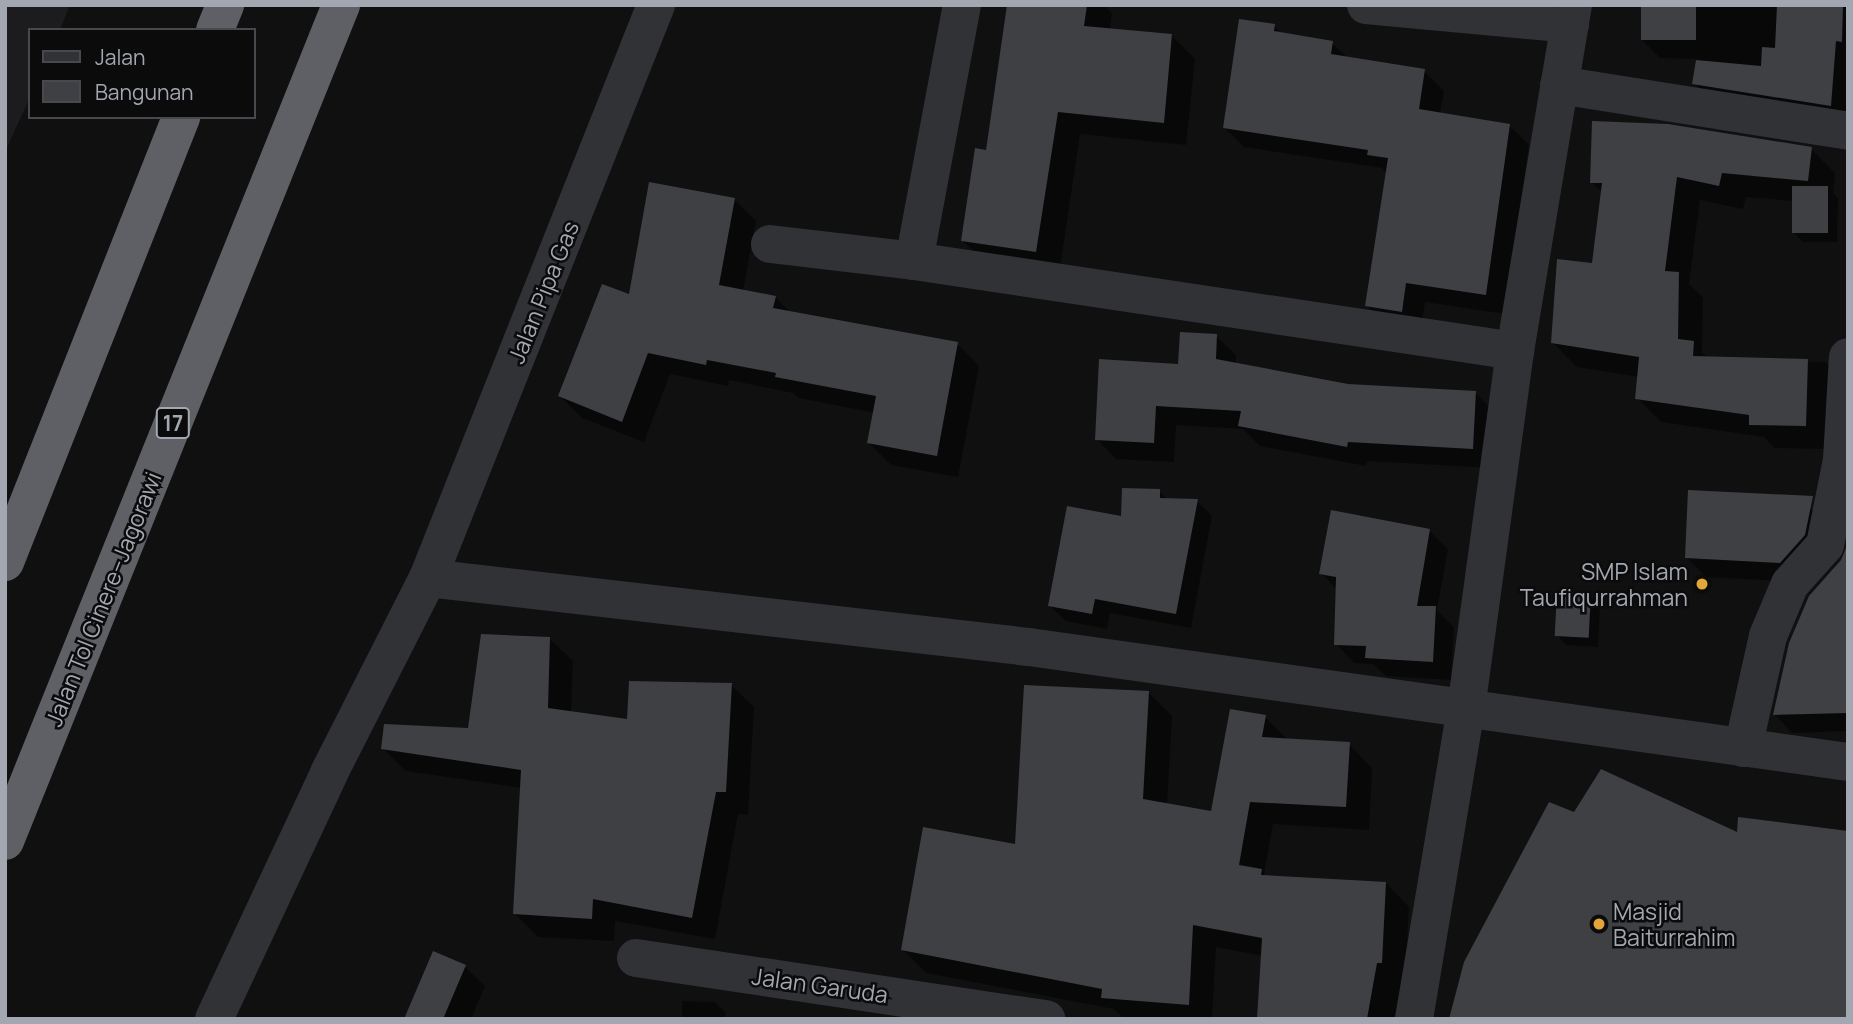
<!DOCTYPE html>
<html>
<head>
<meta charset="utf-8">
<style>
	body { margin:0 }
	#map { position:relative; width:1853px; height:1024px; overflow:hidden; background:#101011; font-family:Manrope,sans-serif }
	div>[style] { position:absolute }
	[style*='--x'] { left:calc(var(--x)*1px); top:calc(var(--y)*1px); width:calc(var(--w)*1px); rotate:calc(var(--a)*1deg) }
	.built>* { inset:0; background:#1c1c1e }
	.shadow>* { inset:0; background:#0007 }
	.building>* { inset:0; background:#3f4044; transform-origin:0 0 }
	.minor>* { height:38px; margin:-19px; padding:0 19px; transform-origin:19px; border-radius:19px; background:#313236 }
	.highway>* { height:38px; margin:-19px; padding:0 19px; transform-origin:19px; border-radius:19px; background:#5e6066 }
	.dots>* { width:19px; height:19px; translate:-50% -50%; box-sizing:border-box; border:4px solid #0b0b0c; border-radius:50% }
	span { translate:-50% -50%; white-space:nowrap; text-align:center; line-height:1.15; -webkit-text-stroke:5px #0b0b0c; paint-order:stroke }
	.shield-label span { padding:2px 5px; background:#0b0b0c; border:2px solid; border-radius:5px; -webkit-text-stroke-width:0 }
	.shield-label { font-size:21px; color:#a2a7b1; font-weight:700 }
	.street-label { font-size:23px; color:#a2a7b1 }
	.poi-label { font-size:23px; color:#a2a7b1 }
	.right { translate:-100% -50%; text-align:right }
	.left { translate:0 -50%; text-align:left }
	.frame { position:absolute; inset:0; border:7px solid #a2a7b1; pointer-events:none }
	.legend { position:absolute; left:28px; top:28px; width:228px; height:91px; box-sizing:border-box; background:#0b0b0c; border:2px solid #47494e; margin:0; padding:9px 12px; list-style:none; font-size:21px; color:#a2a7b1 }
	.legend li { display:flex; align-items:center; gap:14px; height:35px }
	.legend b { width:35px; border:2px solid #47494e }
</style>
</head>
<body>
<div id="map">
	<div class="built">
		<i style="clip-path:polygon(5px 5px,70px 5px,60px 30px,30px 30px,30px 97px,5px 152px)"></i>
	</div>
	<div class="shadow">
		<i style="clip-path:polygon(1009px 5px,1104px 5px,1112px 13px,1110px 30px,1172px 36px,1195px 59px,1186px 145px,1080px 134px,1059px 275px,986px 264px,963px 241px,987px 152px)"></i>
		<i style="clip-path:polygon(1643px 5px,1848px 5px,1848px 124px,1713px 102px,1694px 83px,1697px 59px,1660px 58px,1641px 39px)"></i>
		<i style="clip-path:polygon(1274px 26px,1283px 35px,1332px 43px,1348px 58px,1424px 71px,1444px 91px,1440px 114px,1510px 126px,1529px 145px,1505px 314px,1425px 302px,1421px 330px,1387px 325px,1367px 306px,1387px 173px,1382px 168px,1244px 147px,1225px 128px)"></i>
		<i style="clip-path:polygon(1811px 149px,1835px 173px,1833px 193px,1838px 198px,1837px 242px,1803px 242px,1793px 232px,1794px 201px,1746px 197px,1743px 209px,1700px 200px,1689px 284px,1703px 298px,1702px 352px,1708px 358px,1825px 362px,1848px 384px,1829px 449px,1775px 448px,1764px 437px,1661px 422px,1637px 398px,1639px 377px,1577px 367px,1553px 343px,1593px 265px,1603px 193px,1591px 182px)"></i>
		<i style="clip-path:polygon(734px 199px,756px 221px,743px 291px,775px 297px,790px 312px,957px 344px,979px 366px,958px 477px,891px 465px,869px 443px,875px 413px,799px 398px,793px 393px,729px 380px,728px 386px,670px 374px,644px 442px,582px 418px,560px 396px,630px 297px)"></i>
		<i style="clip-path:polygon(1216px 336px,1236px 355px,1236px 364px,1348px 385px,1475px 392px,1495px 412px,1492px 468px,1367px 461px,1366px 466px,1260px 446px,1243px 429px,1176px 425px,1174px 462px,1116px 459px,1097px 439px)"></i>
		<i style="clip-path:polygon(1159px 491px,1168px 500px,1197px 501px,1212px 516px,1191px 628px,1110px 613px,1107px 629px,1066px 621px,1050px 606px,1123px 518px)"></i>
		<i style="clip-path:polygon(1799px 497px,1819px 517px,1800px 582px,1706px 577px,1686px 557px)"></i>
		<i style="clip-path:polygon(1429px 530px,1448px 549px,1437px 610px,1454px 627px,1451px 680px,1386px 676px,1373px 664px,1354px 663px,1336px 644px,1337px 590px,1321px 573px)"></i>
		<i style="clip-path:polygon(1848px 542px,1848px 731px,1792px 733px,1775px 715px,1843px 560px)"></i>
		<i style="clip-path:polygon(1590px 596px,1600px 606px,1598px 647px,1566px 645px,1557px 635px)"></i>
		<i style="clip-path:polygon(550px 639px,573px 661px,571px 713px,628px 721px,731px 685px,754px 707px,748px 815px,738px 814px,715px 939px,615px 921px,614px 941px,538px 937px,515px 914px,522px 788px,406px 771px,383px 748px,470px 730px)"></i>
		<i style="clip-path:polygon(1149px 693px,1172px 716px,1167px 805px,1212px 813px,1265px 717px,1289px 741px,1349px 744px,1372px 768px,1369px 830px,1273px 824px,1264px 874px,1267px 877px,1386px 883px,1409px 907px,1405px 986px,1401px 986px,1394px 1019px,1259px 1019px,1263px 956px,1216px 947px,1212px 1019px,1124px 1019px,1114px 1009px,926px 973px,903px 950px,1016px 846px)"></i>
		<i style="clip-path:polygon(465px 967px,485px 986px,471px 1019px,406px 1019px)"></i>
		<i style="clip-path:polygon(682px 1001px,715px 1002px,725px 1012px,725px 1019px,682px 1019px)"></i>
	</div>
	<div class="building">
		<i style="clip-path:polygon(1007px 5px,1087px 5px,1084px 26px,1172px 34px,1164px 123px,1058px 112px,1036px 252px,961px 241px,975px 148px,986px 150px)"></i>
		<i style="left:1641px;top:5px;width:55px;height:35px"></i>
		<i style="clip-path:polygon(1777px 5px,1843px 5px,1842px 42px,1836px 41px,1831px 106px,1692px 84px,1696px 60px,1761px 66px,1762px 47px,1775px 48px)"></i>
		<i style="clip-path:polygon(1239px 19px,1275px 24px,1274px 31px,1333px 41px,1331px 54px,1425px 69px,1419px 109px,1510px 124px,1486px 295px,1406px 283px,1402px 312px,1365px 306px,1388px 158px,1367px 155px,1368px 150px,1223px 128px)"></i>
		<i style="clip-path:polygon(1592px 121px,1668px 124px,1812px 147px,1808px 181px,1722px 173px,1719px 186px,1677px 177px,1665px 271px,1679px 272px,1678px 339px,1694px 341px,1693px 356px,1808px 359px,1806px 426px,1749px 425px,1749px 415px,1635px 399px,1639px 357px,1551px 343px,1557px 259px,1592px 263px,1602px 183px,1590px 183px)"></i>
		<i style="clip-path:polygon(649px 182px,735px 198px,719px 285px,776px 296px,773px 308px,958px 342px,937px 456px,867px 443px,876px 396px,775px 377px,776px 373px,707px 360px,706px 365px,648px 353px,622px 422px,558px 396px,602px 284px,629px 294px)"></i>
		<i style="left:1792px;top:186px;width:36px;height:47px"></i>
		<i style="clip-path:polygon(1180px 332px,1217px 334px,1216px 359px,1348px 384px,1476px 391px,1473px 449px,1348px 442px,1347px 447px,1238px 426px,1241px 411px,1156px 406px,1154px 443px,1095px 440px,1099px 359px,1178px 364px)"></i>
		<i style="clip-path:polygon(1122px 488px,1160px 489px,1160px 498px,1198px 499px,1176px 614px,1095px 599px,1092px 614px,1048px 606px,1067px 506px,1121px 516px)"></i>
		<i style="clip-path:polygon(1688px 490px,1813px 496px,1805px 535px,1780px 563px,1685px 558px)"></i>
		<i style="clip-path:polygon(1331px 510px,1430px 529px,1417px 606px,1436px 606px,1433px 662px,1365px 658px,1366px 646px,1334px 645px,1336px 577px,1319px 574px)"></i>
		<i style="clip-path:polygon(1848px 543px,1848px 713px,1773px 715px,1789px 643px,1809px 596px,1841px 560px)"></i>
		<i style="left:1557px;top:592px;width:34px;height:44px;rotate:3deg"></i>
		<i style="clip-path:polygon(481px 634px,550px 637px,548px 708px,627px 719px,629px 681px,732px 683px,726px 792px,716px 792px,692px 918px,593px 899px,592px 919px,513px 914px,521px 770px,381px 749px,384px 724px,468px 728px)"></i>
		<i style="clip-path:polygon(1024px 685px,1149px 691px,1143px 799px,1211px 811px,1230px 709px,1266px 715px,1262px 737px,1350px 742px,1346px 807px,1250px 802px,1239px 865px,1262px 869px,1261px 875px,1386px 882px,1382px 963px,1377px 963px,1367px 1019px,1257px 1019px,1262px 938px,1193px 925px,1189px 1005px,1101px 998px,1102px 989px,901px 950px,923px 827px,1015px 844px)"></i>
		<i style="clip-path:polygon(1601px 769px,1737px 832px,1738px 817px,1848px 831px,1848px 1019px,1449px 1019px,1464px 962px,1549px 802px,1574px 812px)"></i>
		<i style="clip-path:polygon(433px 951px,466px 965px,443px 1019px,404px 1019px)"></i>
	</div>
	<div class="minor">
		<i style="--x:1366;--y:5;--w:205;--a:5.3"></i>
		<i style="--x:1559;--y:85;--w:293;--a:9"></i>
		<i style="--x:770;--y:244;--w:145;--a:6.7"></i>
		<i style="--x:914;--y:261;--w:260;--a:-79.4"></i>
		<i style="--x:914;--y:261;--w:608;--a:8.52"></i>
		<i style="--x:428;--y:578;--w:605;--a:6.55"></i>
		<i style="--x:1029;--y:647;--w:827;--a:7.99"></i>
		<i style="--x:1743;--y:748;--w:115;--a:-77.4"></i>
		<i style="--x:1768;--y:636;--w:56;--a:-67.1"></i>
		<i style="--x:1790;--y:584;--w:52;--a:-48.1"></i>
		<i style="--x:1825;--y:545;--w:87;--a:-78.7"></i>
		<i style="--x:1842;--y:460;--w:103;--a:-86.7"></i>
		<i style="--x:636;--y:958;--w:415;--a:8.5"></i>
		<i style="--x:214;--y:1019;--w:272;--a:-64.9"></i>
		<i style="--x:329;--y:773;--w:219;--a:-63.1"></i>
		<i style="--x:428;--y:578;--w:617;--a:-68.3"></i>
		<i style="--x:1414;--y:1019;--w:314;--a:-80.5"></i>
		<i style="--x:1466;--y:709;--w:361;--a:-82.2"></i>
		<i style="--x:1515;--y:351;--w:351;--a:-80.5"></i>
	</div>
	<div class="highway">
		<i style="--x:215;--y:30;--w:27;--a:-68"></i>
		<i style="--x:5;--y:562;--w:479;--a:-68.4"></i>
		<i style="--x:5;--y:841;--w:901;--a:-68.1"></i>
	</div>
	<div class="dots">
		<i style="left:1702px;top:584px;background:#e1a539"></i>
		<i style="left:1599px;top:924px;background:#e1a539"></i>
	</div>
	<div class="shield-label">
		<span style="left:173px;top:423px">17</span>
	</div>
	<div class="street-label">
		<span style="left:543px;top:292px;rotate:-68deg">Jalan Pipa Gas</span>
		<span style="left:103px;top:599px;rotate:-68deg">Jalan Tol Cinere–Jagorawi</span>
		<span style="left:820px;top:985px;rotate:8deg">Jalan Garuda</span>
	</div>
	<div class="poi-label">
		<span class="right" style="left:1688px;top:584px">SMP Islam<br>Taufiqurrahman</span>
		<span class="left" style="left:1613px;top:924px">Masjid<br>Baiturrahim</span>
	</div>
	<div class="frame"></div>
	<ul class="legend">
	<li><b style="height:9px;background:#313236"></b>Jalan</li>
	<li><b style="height:19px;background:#3f4044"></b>Bangunan</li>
	</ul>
</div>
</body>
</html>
